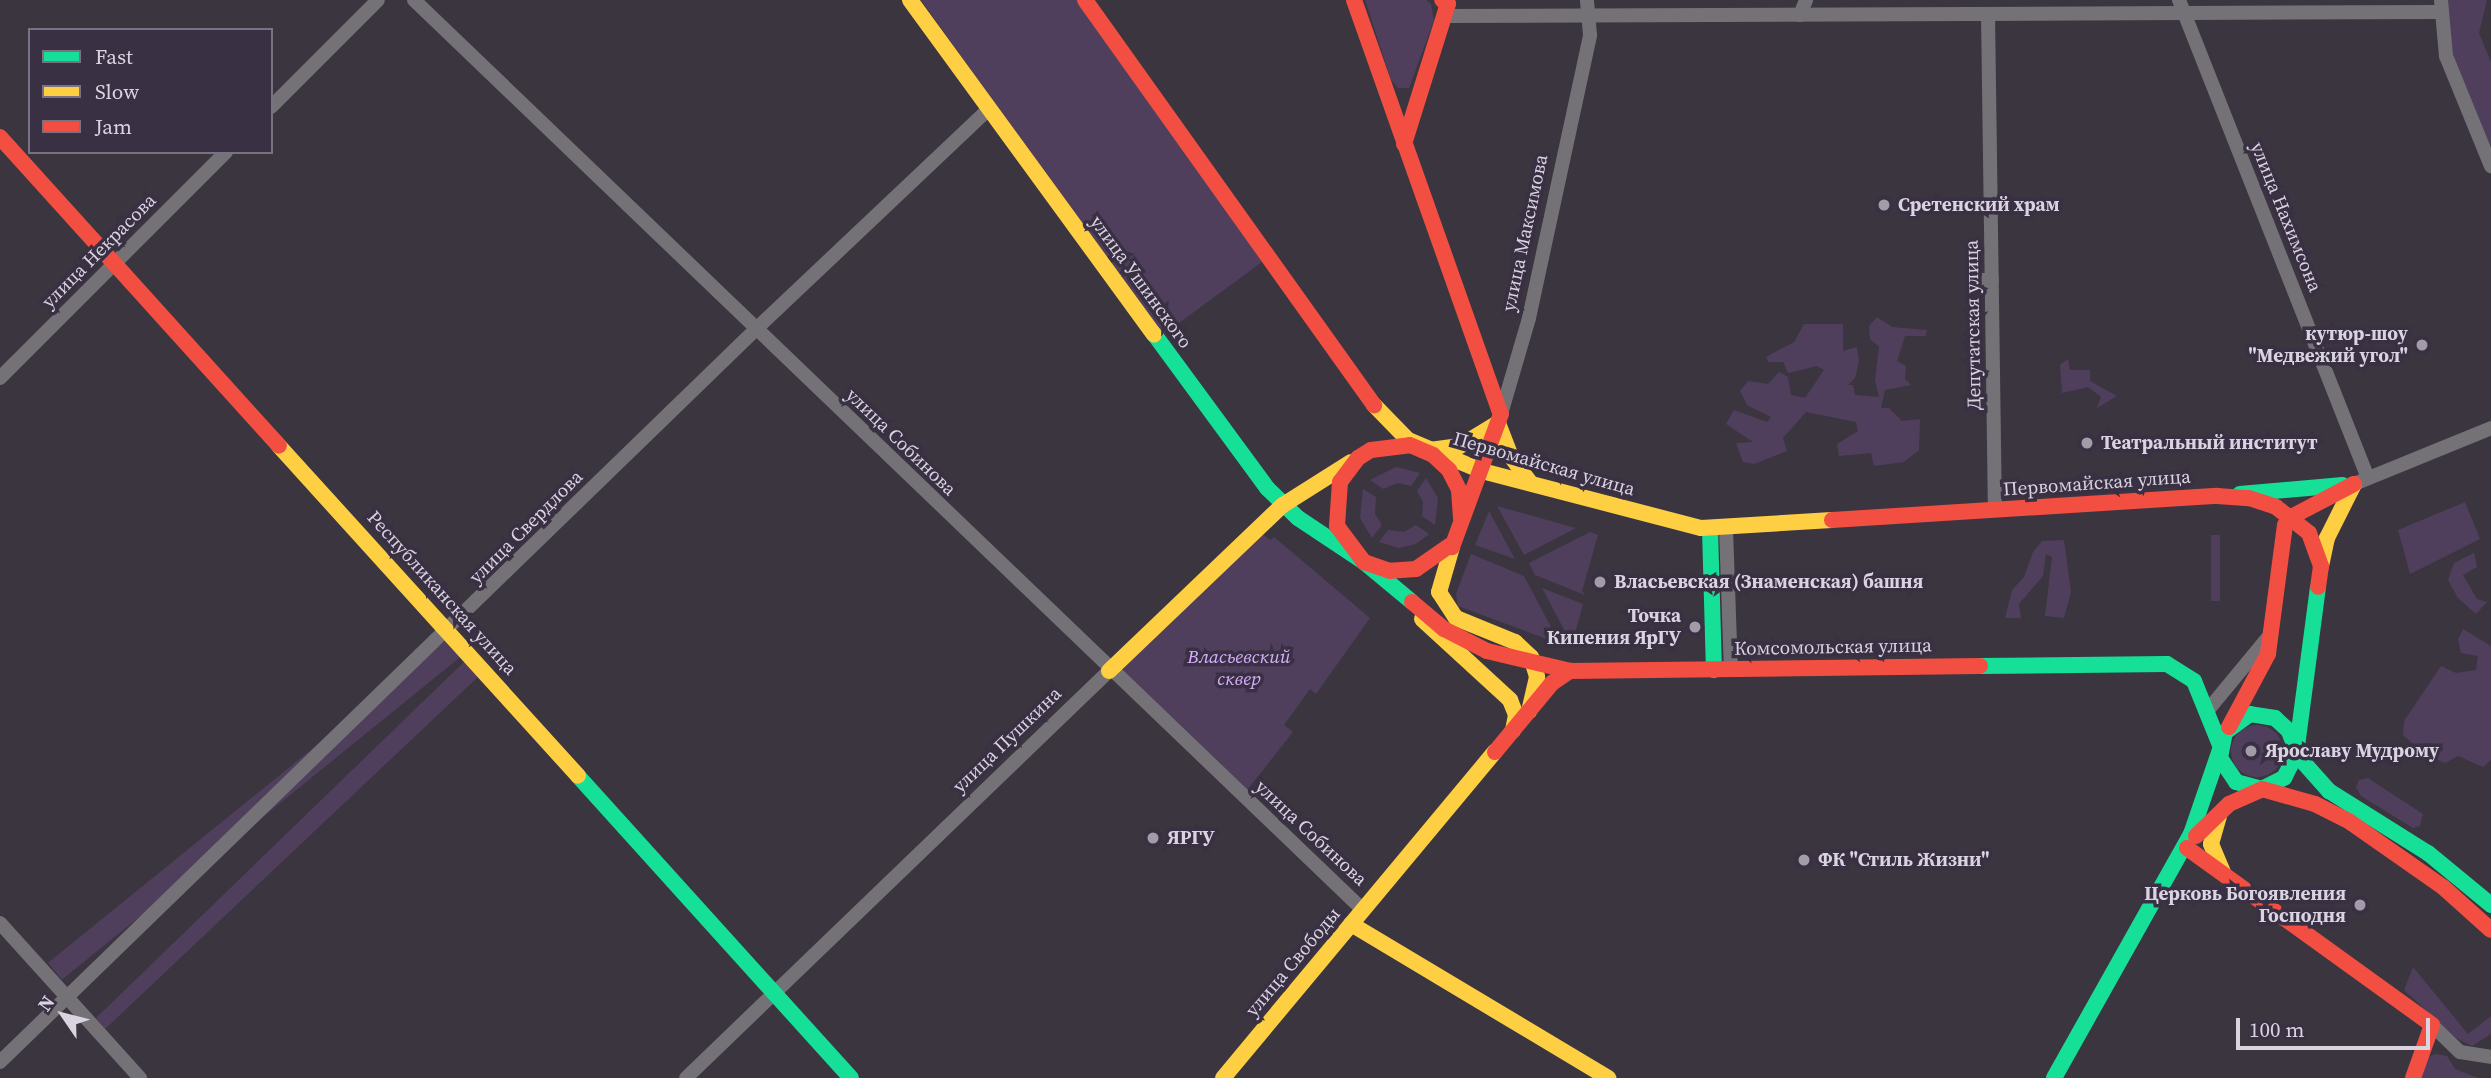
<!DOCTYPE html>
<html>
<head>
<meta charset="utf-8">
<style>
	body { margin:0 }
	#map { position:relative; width:2491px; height:1078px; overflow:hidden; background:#3a353f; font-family:"Source Serif 4",serif }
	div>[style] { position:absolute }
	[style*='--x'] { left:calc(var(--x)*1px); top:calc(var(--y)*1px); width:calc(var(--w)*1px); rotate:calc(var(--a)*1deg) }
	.green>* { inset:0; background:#4f3f5d; transform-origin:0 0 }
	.round { border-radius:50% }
	.street>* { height:14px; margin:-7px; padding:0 7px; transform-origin:7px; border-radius:7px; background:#757277 }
	.fast>* { height:16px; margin:-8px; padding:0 8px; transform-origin:8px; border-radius:8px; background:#16e098 }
	.slow>* { height:16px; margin:-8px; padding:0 8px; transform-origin:8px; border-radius:8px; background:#ffcf43 }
	.jam>* { height:16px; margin:-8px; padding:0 8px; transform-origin:8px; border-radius:8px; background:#f24e42 }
	.dots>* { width:19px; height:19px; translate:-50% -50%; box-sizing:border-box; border:4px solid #3a3044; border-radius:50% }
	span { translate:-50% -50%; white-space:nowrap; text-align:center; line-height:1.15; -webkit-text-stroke:7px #3a3044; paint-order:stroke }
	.poi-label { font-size:19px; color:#dad4e1; font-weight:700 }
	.left { translate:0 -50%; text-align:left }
	.right { translate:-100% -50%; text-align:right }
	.street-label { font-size:19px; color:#dad4e1 }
	.park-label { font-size:19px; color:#d7aefd; font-style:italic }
	.legend { position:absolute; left:28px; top:28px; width:245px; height:126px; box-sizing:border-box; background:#3a3044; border:2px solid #7a7283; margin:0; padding:9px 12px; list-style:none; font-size:21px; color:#dad4e1 }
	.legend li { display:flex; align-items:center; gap:14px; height:35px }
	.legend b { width:35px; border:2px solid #7a7283 }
	.north { position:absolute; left:28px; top:980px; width:70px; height:70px; -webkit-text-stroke:5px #3a3044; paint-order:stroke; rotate:305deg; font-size:19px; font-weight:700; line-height:28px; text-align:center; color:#dad4e1 }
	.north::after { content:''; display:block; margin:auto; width:24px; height:32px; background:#dad4e1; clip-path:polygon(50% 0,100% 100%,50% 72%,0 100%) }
	.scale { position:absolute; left:2236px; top:1018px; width:194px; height:32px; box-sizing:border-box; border:4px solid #dad4e1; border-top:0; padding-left:9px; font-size:21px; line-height:24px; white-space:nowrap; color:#dad4e1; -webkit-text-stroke:5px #3a3044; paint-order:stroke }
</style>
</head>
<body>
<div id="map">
	<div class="green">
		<i style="clip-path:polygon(921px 0,1082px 0,1262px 262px,1160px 337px)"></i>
		<i style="clip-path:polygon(1365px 0,1426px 0,1431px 4px,1434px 21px,1409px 88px,1398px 88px,1391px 80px)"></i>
		<i style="clip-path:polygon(2447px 0,2487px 0,2479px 33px,2491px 62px,2491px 153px,2449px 53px)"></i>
		<i style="clip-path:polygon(1877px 317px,1892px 327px,1927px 330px,1926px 336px,1905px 336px,1897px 361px,1906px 366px,1905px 379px,1911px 385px,1885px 390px,1881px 408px,1889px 408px,1902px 421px,1920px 419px,1919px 450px,1904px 462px,1874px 466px,1871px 453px,1839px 456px,1837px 444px,1858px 431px,1856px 422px,1806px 412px,1783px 438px,1787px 451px,1754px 464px,1743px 462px,1736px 443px,1753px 442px,1726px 424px,1734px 410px,1767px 422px,1771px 417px,1747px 405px,1740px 391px,1748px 381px,1768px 384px,1779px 372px,1788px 377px,1791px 395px,1805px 398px,1824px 370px,1817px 366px,1788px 373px,1783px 362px,1768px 362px,1766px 357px,1794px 342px,1804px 324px,1843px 324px,1843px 351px,1857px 347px,1859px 362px,1855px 378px,1848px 385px,1853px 385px,1855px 395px,1879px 397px,1875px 380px,1879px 347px,1870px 339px,1869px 326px)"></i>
		<i style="clip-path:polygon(2068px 359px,2070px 370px,2090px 370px,2090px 381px,2117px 396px,2097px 408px,2101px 397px,2088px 387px,2062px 393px,2060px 365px)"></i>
		<i style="clip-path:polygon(1396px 467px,1420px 473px,1411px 486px,1398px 483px,1383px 489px,1370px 480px)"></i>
		<i style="clip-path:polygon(1426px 478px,1438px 498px,1435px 525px,1422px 516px,1423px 502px,1417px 491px)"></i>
		<i style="clip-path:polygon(1363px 489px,1376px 497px,1375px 514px,1382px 525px,1372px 538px,1360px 518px)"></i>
		<i style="clip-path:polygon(2465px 502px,2480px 539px,2410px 574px,2398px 530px)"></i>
		<i style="clip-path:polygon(1497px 506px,1576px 528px,1524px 555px)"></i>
		<i style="clip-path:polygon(1489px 511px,1515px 559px,1475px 545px)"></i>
		<i style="clip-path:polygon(1416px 525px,1429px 534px,1416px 544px,1399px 548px,1379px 542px,1388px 530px,1404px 532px)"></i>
		<i style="clip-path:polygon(1258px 530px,1270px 540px,1274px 537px,1370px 618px,1316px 694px,1310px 689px,1284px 725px,1293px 732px,1244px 794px,1113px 669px)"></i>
		<i style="clip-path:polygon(1590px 532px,1598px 535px,1582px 591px,1585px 595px,1535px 575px,1529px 563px)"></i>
		<i style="left:2211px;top:535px;width:9px;height:66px"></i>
		<i style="clip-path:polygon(2064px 540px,2071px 592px,2064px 618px,2045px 616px,2052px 557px,2046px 554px,2043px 576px,2019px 604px,2021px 618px,2005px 618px,2012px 590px,2024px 577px,2033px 552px,2042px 541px)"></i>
		<i style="clip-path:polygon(2474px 553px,2477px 567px,2463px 575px,2477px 599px,2487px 602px,2476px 614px,2458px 598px,2448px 580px,2454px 563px)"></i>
		<i style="clip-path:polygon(1471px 554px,1524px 576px,1560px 644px,1458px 606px,1456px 594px)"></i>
		<i style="clip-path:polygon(1542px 588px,1583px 604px,1574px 637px,1569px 639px)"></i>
		<i style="clip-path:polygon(2463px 629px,2491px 646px,2491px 760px,2483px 767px,2458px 756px,2445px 763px,2425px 754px,2424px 745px,2415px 746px,2403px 735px,2404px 721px,2441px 666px,2456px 673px,2476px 670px,2478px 656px,2461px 653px,2458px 639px)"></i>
		<i style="left:449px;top:638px;width:22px;height:516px;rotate:51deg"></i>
		<i style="clip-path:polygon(467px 659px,480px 675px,105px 1029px,96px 1018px)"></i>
		<i class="round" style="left:2231px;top:725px;width:52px;height:52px"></i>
		<i style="clip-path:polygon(2368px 778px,2423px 814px,2420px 826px,2413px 828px,2361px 796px,2356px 787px,2359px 780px)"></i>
		<i style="clip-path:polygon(2413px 967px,2468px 1034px,2491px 1016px,2491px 1034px,2472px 1046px,2456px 1038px,2404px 990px)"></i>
		<i style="clip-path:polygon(2436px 1054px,2447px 1056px,2455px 1069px,2478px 1078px,2419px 1078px,2430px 1056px)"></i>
	</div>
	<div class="street">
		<i style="--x:414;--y:0;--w:1315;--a:43.8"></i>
		<i style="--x:2179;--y:0;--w:514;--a:68.43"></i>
		<i style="--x:2441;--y:0;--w:56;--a:84.9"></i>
		<i style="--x:2446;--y:56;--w:119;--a:67.8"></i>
		<i style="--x:1988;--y:14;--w:496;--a:89.2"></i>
		<i style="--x:1800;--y:15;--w:16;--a:-68"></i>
		<i style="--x:1444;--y:16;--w:998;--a:-0.23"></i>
		<i style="--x:271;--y:107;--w:151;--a:-45"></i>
		<i style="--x:1973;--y:280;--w:19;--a:0"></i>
		<i style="--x:0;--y:378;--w:320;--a:-45"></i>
		<i style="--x:1501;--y:414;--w:100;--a:-73.7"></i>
		<i style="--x:1529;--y:318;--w:289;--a:-77.8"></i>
		<i style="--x:1590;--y:35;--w:35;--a:-95"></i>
		<i style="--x:2359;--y:482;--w:143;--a:-22.2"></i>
		<i style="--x:1726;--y:529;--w:140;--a:88"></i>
		<i style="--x:2208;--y:710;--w:97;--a:-50.4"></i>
		<i style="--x:0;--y:923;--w:209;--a:47.9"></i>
		<i style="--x:2432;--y:1025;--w:39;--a:44"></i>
		<i style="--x:2460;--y:1052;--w:31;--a:9"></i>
		<i style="--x:0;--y:1062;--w:1052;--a:-44.11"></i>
		<i style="--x:755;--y:330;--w:322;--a:-43.4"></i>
		<i style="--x:686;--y:1078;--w:587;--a:-43.9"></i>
	</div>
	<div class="fast">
		<i style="--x:1154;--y:334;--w:191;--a:53.7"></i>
		<i style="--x:1267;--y:488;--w:43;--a:44.1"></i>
		<i style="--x:1298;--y:518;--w:79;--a:33.7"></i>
		<i style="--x:1364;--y:562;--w:62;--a:39.8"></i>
		<i style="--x:2240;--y:494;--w:103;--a:-5"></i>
		<i style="--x:1710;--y:529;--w:141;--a:88.4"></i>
		<i style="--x:1980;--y:666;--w:187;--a:-0.6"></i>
		<i style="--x:2167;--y:664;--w:32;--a:32"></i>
		<i style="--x:2194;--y:681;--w:69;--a:67.9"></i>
		<i style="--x:2295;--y:747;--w:17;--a:-111"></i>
		<i style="--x:2289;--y:731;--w:19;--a:-137"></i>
		<i style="--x:2275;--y:718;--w:25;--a:-171"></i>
		<i style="--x:2250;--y:714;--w:31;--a:144"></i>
		<i style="--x:2225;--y:732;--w:26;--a:101"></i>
		<i style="--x:2220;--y:758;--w:29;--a:56"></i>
		<i style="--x:2236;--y:782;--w:27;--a:15"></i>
		<i style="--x:2262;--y:789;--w:25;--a:-27"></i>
		<i style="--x:2284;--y:778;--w:27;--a:-63"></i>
		<i style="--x:2296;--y:754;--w:168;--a:-82.5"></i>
		<i style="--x:2296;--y:754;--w:50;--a:48.3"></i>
		<i style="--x:2329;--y:791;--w:117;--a:32.1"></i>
		<i style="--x:2428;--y:853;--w:82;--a:39.5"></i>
		<i style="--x:578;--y:776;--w:407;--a:47.9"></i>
		<i style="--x:2054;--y:1078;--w:280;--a:-60.7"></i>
		<i style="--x:2191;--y:834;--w:89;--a:-71"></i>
	</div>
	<div class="slow">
		<i style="--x:910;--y:0;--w:414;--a:53.9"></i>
		<i style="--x:1374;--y:405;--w:49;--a:45.8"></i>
		<i style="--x:1408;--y:440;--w:80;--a:22.7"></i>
		<i style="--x:1482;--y:471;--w:226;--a:14.6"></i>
		<i style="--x:1701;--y:528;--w:131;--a:-3.5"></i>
		<i style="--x:1498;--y:423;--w:34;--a:69"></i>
		<i style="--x:1510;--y:455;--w:34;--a:54"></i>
		<i style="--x:279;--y:446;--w:445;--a:47.8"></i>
		<i style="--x:1430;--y:450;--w:30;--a:-8"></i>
		<i style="--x:1460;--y:446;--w:44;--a:-31.2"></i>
		<i style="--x:1452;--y:547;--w:47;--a:106.1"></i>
		<i style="--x:1439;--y:592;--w:31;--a:57"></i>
		<i style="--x:1456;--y:618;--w:64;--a:22.1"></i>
		<i style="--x:1515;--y:642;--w:22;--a:43"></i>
		<i style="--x:1531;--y:657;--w:21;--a:73"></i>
		<i style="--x:1537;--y:677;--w:35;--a:103"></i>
		<i style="--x:2321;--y:566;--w:29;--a:-78"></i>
		<i style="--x:2327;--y:538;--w:60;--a:-63.4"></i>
		<i style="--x:1422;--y:619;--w:120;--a:42.6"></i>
		<i style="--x:1510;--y:700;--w:16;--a:68"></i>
		<i style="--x:1516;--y:715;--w:16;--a:101"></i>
		<i style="--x:1109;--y:671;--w:240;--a:-43.7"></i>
		<i style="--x:1283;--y:505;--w:80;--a:-32.3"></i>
		<i style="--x:2219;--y:816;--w:29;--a:106"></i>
		<i style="--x:2211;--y:844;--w:30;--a:67"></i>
		<i style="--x:1351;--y:924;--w:300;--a:30.9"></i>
		<i style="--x:1223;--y:1078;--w:425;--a:-50.2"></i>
	</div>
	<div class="jam">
		<i style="--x:1085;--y:0;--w:498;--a:54.5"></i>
		<i style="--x:1354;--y:0;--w:439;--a:70.5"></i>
		<i style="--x:1501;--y:414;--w:142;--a:110.2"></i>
		<i style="--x:0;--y:137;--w:416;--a:47.9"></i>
		<i style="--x:1404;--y:144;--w:147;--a:-72.6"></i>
		<i style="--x:1448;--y:4;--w:7;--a:-146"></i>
		<i style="--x:1832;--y:520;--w:386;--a:-3.6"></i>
		<i style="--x:2217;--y:496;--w:32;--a:4"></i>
		<i style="--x:2249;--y:498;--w:28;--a:18"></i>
		<i style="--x:2276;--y:507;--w:42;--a:38.2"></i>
		<i style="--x:2309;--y:533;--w:35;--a:70"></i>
		<i style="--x:2321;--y:566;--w:21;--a:98"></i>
		<i style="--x:1449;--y:546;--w:40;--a:145.1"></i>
		<i style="--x:1416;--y:569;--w:26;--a:176"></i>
		<i style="--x:1390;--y:571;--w:28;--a:-161"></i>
		<i style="--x:1364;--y:562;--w:45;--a:-126.9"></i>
		<i style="--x:1337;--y:526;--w:44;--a:-86.1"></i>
		<i style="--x:1340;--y:482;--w:30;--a:-53"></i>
		<i style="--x:1358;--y:458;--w:15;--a:-32"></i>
		<i style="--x:1371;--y:450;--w:39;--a:-7"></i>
		<i style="--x:1410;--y:445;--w:25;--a:23"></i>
		<i style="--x:1433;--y:455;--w:22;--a:43"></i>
		<i style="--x:1449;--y:470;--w:22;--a:63"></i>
		<i style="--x:1459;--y:490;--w:28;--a:86"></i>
		<i style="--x:1412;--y:602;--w:42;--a:40.2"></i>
		<i style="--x:1444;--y:629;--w:48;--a:27.1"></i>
		<i style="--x:1487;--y:651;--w:85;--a:13.5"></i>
		<i style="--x:1570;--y:671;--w:410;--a:-0.7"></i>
		<i style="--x:2229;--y:727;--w:83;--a:-61.9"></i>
		<i style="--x:2268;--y:654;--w:130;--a:-82.5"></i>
		<i style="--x:2285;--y:525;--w:12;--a:-48"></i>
		<i style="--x:2293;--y:516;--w:69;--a:-27.7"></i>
		<i style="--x:1495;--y:752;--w:89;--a:-50.4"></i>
		<i style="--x:1552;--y:683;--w:22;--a:-34"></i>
		<i style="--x:2262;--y:789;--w:55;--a:15.8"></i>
		<i style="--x:2315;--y:804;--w:39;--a:27"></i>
		<i style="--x:2350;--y:822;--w:113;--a:35"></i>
		<i style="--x:2443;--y:887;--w:64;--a:41.9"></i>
		<i style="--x:2196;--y:836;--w:46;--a:-44.1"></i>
		<i style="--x:2229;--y:804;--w:36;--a:-24"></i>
		<i style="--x:2187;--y:848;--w:302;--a:35.8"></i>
		<i style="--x:2432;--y:1025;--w:56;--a:109.7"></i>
	</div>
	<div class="dots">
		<i style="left:1884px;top:205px;background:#a29ca8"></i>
		<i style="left:2422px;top:345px;background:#a29ca8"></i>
		<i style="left:2087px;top:443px;background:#a29ca8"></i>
		<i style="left:1600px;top:582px;background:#a29ca8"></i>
		<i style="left:1695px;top:627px;background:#a29ca8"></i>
		<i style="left:2251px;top:751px;background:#a29ca8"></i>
		<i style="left:1153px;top:838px;background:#a29ca8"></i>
		<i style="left:1804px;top:860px;background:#a29ca8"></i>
		<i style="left:2360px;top:905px;background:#a29ca8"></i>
	</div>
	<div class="poi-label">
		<span class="left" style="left:1898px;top:205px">Сретенский храм</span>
		<span class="right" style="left:2408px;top:345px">кутюр-шоу<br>"Медвежий угол"</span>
		<span class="left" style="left:2101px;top:443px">Театральный институт</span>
		<span class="left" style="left:1614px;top:582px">Власьевская (Знаменская) башня</span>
		<span class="right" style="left:1681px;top:627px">Точка<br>Кипения ЯрГУ</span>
		<span class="left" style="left:2265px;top:751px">Ярославу Мудрому</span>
		<span class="left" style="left:1167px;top:838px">ЯРГУ</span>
		<span class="left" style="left:1818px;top:860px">ФК "Стиль Жизни"</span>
		<span class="right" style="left:2346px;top:905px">Церковь Богоявления<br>Господня</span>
	</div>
	<div class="street-label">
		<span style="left:2286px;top:217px;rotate:68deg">улица Нахимсона</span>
		<span style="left:1525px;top:233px;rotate:-78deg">улица Максимова</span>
		<span style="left:99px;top:251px;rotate:-45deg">улица Некрасова</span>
		<span style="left:1141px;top:282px;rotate:54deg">улица Ушинского</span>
		<span style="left:1973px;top:325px;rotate:-91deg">Депутатская улица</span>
		<span style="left:901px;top:442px;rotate:44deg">улица Собинова</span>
		<span style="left:1544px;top:464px;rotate:16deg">Первомайская улица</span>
		<span style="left:2097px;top:483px;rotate:-4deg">Первомайская улица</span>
		<span style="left:526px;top:527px;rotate:-45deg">улица Свердлова</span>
		<span style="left:442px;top:593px;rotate:48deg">Республиканская улица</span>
		<span style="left:1833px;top:647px;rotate:-1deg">Комсомольская улица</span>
		<span style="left:1007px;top:740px;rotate:-44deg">улица Пушкина</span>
		<span style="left:1311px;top:833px;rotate:43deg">улица Собинова</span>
		<span style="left:1293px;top:962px;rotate:-50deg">улица Свободы</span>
	</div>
	<div class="park-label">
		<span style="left:1239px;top:668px">Власьевский<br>сквер</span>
	</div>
	<ul class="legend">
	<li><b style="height:9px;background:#16e098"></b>Fast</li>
	<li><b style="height:9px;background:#ffcf43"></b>Slow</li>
	<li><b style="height:9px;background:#f24e42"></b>Jam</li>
	</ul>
	<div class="north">N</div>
	<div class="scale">100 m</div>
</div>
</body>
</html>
